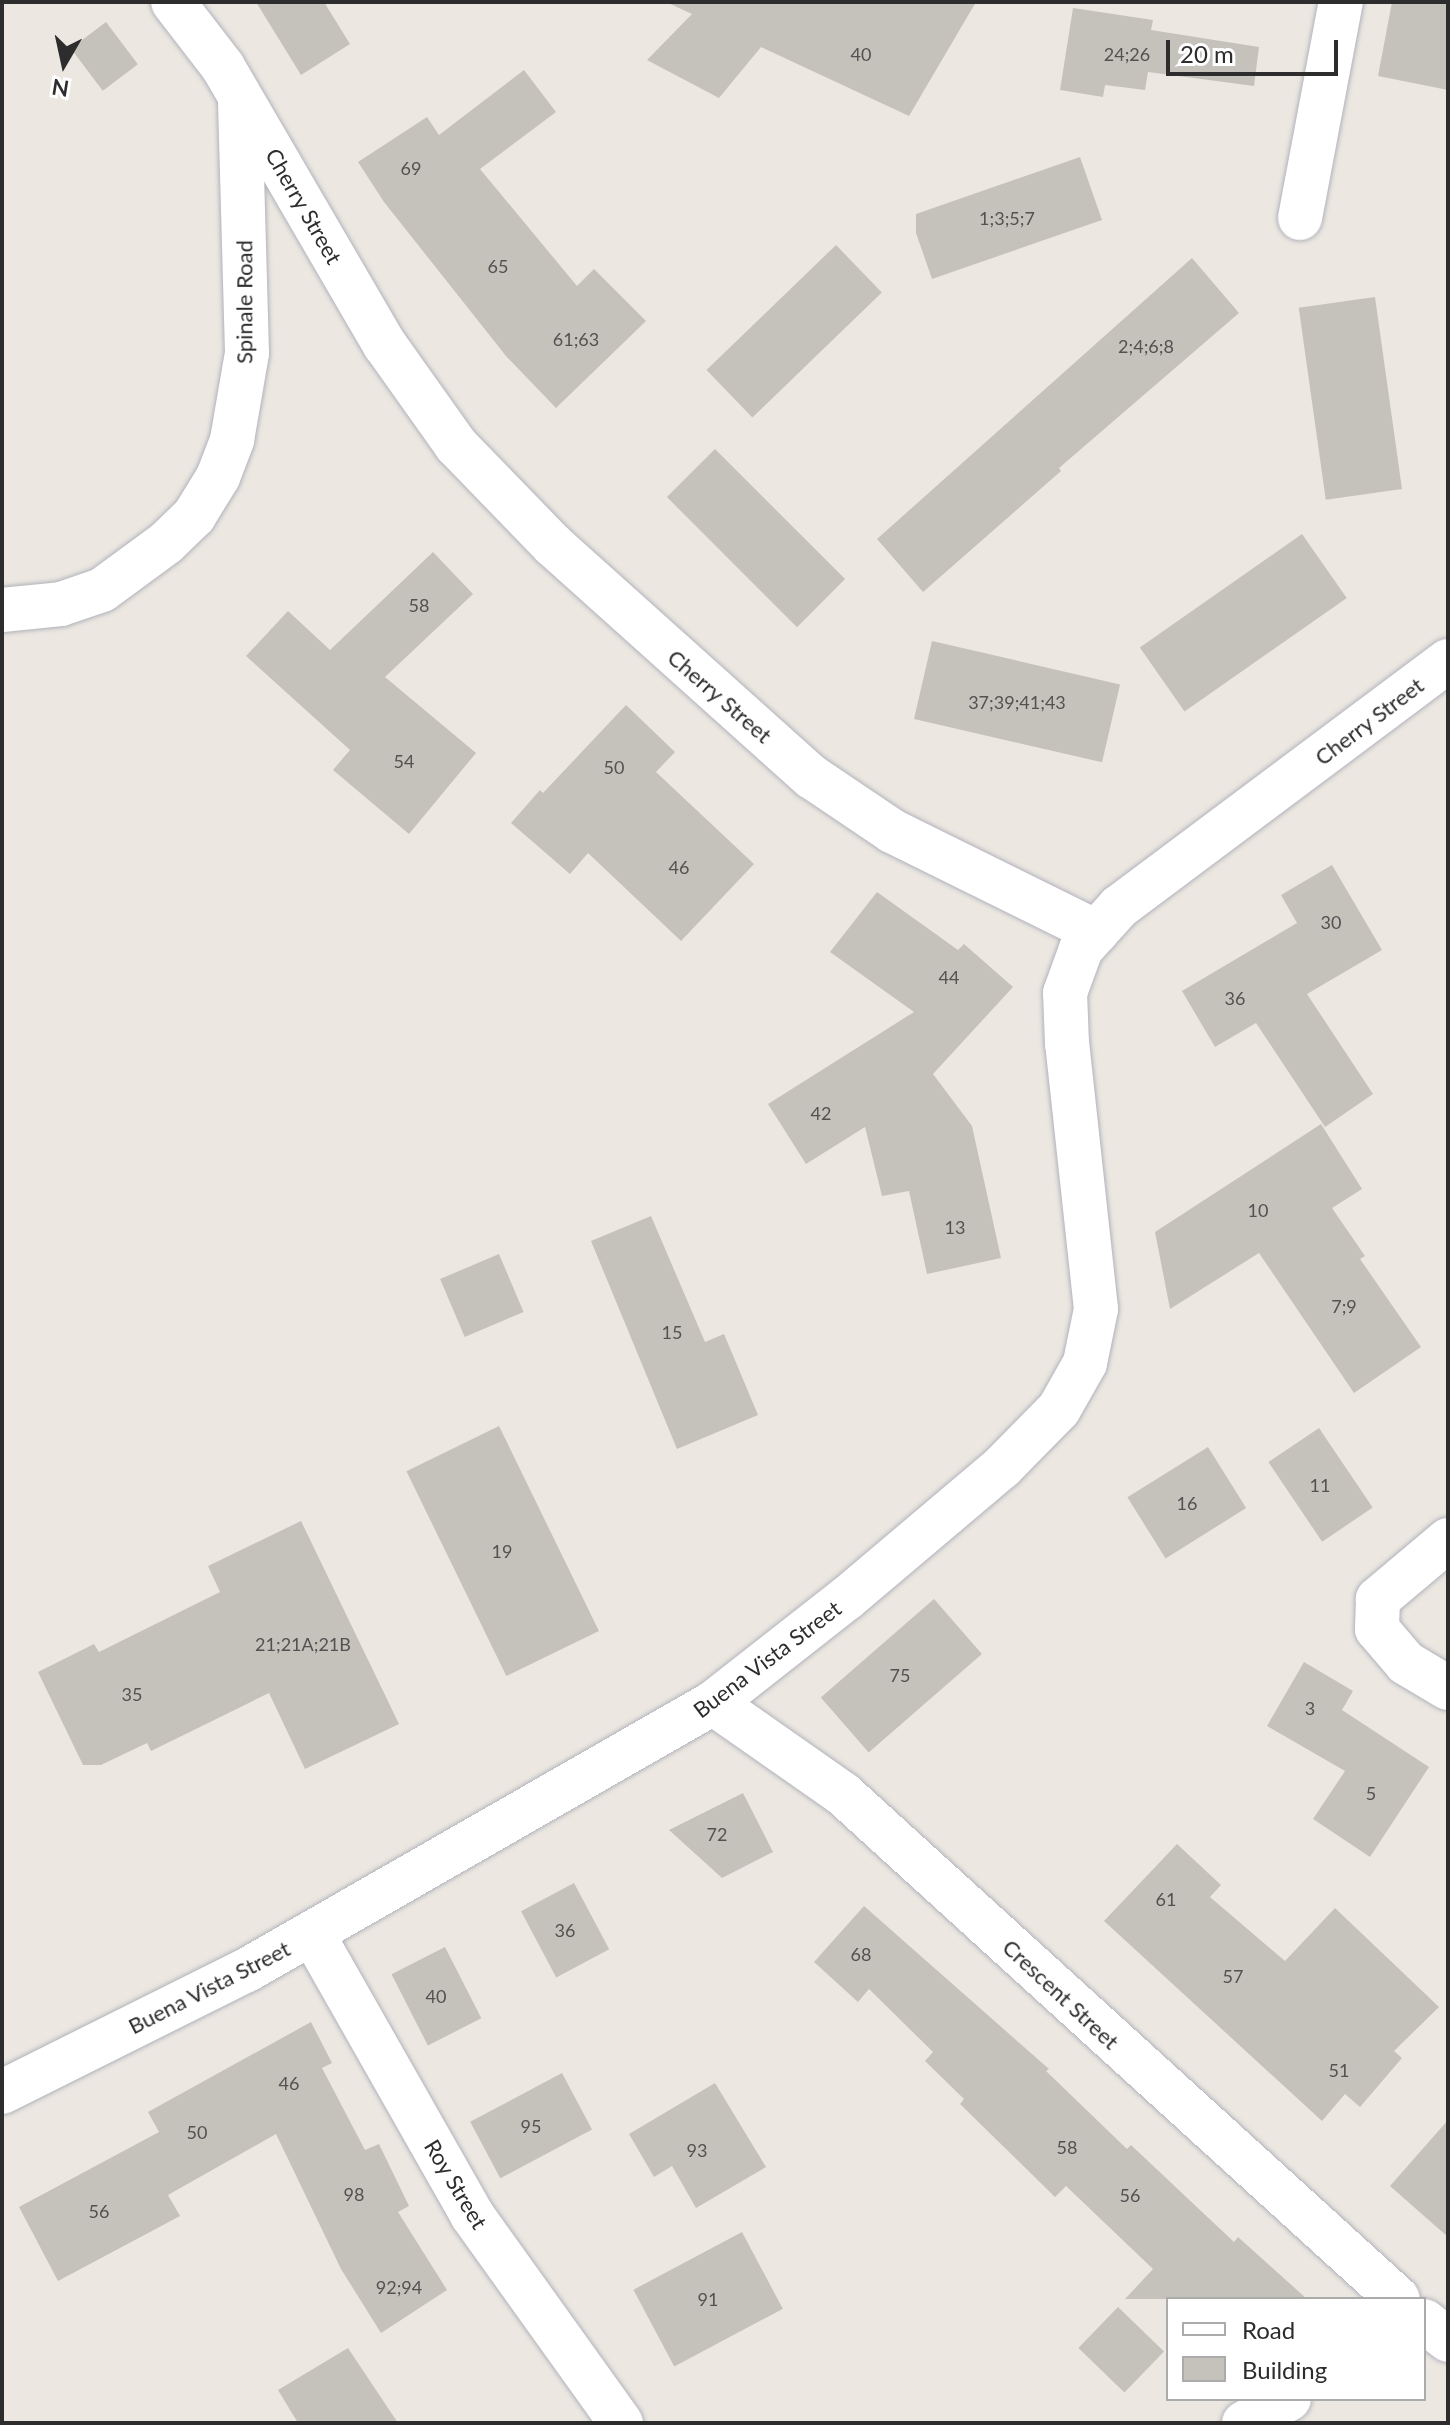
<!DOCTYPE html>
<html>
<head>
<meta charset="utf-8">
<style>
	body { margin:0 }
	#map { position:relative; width:1450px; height:2425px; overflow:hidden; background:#ece7e1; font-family:Lato,sans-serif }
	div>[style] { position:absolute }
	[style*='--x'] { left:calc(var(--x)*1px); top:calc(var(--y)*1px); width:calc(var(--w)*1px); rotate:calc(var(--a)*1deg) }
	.building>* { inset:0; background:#c5c2bc; transform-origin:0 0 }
	.roads { filter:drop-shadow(0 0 2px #b1b3bb) drop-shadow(0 0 2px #b1b3bb) }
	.minor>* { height:44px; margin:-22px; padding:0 22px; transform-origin:22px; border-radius:22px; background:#fff }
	span { translate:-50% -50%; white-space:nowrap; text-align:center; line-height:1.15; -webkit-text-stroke:8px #fff; paint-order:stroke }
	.number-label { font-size:18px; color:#535251 }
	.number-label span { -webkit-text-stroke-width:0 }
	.street-label { font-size:22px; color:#2d2d2d }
	.frame { position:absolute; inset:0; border:4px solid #2d2d2d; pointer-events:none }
	.legend { position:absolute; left:1166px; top:2297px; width:260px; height:104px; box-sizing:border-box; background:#fff; border:2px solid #ababab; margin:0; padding:10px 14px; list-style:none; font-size:24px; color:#2d2d2d }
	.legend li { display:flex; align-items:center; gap:16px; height:40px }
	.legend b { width:40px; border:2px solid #ababab }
	.north { position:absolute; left:24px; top:24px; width:80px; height:80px; -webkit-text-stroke:6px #fff; paint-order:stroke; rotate:189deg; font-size:22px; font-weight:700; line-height:32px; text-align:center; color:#2d2d2d }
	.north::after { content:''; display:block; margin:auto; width:28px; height:36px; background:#2d2d2d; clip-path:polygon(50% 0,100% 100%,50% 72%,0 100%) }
	.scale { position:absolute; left:1166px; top:40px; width:172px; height:36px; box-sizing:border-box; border:4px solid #2d2d2d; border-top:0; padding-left:10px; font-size:24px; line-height:28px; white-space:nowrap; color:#2d2d2d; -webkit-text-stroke:6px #fff; paint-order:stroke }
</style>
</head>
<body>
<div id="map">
	<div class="building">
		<i style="clip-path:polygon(256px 2px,324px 2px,350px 44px,301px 75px)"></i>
		<i style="clip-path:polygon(666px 2px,976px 2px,909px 116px,761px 47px,719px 98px,647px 60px,692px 14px)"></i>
		<i style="clip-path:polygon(1392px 2px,1448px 2px,1448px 90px,1378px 76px)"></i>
		<i style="clip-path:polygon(1073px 8px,1153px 20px,1151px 30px,1259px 47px,1254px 86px,1148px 72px,1145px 90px,1105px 85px,1103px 97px,1060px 90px)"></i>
		<i style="left:106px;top:22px;width:53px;height:44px;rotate:53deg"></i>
		<i style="clip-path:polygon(524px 70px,556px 112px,480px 169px,577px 286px,594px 269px,646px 321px,556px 408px,506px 356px,384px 202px,358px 162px,427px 117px,439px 135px)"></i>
		<i style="clip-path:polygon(1080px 157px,1102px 220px,932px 279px,916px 233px,916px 214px)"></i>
		<i style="left:836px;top:245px;width:66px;height:180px;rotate:46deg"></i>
		<i style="clip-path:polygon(1192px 258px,1239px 313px,1059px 468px,1061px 471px,923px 592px,877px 539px)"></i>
		<i style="left:1375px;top:297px;width:194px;height:77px;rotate:82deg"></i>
		<i style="left:715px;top:449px;width:184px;height:68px;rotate:45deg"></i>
		<i style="left:1302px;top:534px;width:78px;height:198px;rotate:55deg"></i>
		<i style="clip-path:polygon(433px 552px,473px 594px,385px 677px,476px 753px,409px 834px,333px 770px,350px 750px,246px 656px,288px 611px,330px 650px)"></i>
		<i style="left:932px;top:641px;width:193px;height:80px;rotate:13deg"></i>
		<i style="clip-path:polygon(626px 705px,675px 752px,656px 772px,754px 864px,681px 941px,588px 853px,570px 874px,511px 823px,540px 790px,543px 793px)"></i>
		<i style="clip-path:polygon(1332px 865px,1382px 950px,1307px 994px,1373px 1094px,1325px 1127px,1256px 1023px,1215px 1047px,1182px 991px,1297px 923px,1281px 895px)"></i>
		<i style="clip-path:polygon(877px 892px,958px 950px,964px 944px,1013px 987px,933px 1074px,972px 1126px,1001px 1258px,927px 1274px,909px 1191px,882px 1196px,865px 1127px,806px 1164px,768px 1104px,914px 1012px,830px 952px)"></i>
		<i style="clip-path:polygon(1321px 1124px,1362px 1189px,1332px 1208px,1365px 1256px,1360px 1259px,1421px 1347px,1354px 1393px,1259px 1253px,1170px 1309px,1155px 1232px)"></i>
		<i style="clip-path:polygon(651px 1216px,705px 1342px,724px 1334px,758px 1415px,677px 1449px,591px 1241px)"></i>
		<i style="left:499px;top:1254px;width:63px;height:64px;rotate:67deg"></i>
		<i style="left:499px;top:1426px;width:228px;height:103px;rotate:64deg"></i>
		<i style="left:1319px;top:1428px;width:96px;height:61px;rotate:56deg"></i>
		<i style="left:1208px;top:1447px;width:72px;height:95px;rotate:58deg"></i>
		<i style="clip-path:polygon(301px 1521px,399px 1724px,305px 1769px,269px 1693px,151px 1751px,147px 1743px,101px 1765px,83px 1765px,38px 1672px,94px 1644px,99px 1652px,220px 1592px,208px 1566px)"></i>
		<i style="left:934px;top:1599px;width:73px;height:150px;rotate:49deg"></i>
		<i style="clip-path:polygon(1304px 1662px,1353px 1691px,1342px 1710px,1429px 1767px,1370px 1857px,1313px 1819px,1345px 1771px,1267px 1726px)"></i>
		<i style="clip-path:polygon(743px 1793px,773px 1852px,722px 1878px,669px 1830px)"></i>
		<i style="clip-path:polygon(1177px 1844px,1221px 1885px,1210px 1897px,1285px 1961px,1335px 1908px,1439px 2007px,1394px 2051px,1402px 2058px,1360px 2107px,1345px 2094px,1322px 2121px,1104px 1921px)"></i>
		<i style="left:574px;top:1883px;width:75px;height:60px;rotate:62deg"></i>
		<i style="clip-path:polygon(864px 1906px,1049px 2069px,1046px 2071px,1127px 2149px,1131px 2145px,1234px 2242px,1238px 2237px,1307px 2299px,1125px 2299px,1153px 2269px,1066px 2186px,1055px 2197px,960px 2104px,964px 2099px,925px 2061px,933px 2052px,869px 1989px,858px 2002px,814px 1962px)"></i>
		<i style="left:445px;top:1947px;width:80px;height:60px;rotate:63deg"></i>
		<i style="clip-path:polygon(311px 2022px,332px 2063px,322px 2068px,365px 2150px,379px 2144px,409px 2206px,398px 2212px,447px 2290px,381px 2333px,341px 2269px,276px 2134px,168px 2195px,180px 2216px,58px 2281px,19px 2207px,159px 2132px,148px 2112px)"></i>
		<i style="left:562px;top:2073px;width:64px;height:104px;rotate:62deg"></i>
		<i style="clip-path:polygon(715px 2083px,766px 2167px,696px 2208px,672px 2166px,654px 2177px,629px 2134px)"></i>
		<i style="clip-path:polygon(1448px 2120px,1448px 2237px,1390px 2186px)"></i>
		<i style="left:742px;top:2232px;width:87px;height:123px;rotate:62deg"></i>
		<i style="left:1118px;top:2307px;width:64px;height:57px;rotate:44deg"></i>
		<i style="clip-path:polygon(348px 2348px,398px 2423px,298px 2423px,278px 2390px)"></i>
	</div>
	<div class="roads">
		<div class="minor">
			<i style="--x:173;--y:2;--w:82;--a:52.4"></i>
			<i style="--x:223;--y:67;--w:322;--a:59.8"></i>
			<i style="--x:385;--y:345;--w:123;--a:54.6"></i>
			<i style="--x:456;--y:445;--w:139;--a:45.9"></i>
			<i style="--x:553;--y:545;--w:348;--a:41.9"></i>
			<i style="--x:812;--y:777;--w:97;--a:34"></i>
			<i style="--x:892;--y:831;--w:228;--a:26.3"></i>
			<i style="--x:1300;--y:218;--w:220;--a:-79.3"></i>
			<i style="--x:2;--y:610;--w:59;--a:-5.8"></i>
			<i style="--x:61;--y:604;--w:43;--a:-18.9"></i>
			<i style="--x:102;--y:590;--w:79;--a:-36.3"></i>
			<i style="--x:166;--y:543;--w:39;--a:-44"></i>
			<i style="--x:194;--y:516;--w:46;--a:-58.4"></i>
			<i style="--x:218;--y:477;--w:40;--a:-69"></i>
			<i style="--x:232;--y:440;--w:88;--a:-80.2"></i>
			<i style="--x:247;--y:353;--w:254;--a:-91.6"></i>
			<i style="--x:1448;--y:1540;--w:92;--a:139.9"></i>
			<i style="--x:1378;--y:1599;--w:30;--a:92"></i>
			<i style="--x:1377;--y:1629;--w:45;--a:49.5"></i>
			<i style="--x:1406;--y:1663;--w:49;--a:30.8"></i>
			<i style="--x:713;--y:1703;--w:159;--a:35"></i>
			<i style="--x:843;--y:1794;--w:750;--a:42.3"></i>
			<i style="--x:312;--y:1933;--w:324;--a:60.4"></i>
			<i style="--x:472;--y:2215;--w:256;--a:54.4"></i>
			<i style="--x:2;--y:2092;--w:274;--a:-26.5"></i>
			<i style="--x:247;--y:1970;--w:537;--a:-29.81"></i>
			<i style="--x:713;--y:1703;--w:170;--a:-38.1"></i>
			<i style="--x:847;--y:1598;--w:203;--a:-40.2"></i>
			<i style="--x:1002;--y:1467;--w:81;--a:-45.5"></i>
			<i style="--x:1059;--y:1409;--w:53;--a:-60.5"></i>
			<i style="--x:1085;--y:1363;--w:55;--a:-78.5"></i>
			<i style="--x:1096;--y:1309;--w:267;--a:-96.2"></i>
			<i style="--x:1067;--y:1044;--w:51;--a:-92.2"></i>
			<i style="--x:1065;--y:993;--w:47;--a:-70"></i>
			<i style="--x:1081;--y:949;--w:57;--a:-47.9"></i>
			<i style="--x:1119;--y:907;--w:411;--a:-36.8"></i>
			<i style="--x:1424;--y:2321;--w:31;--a:38"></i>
			<i style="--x:1244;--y:2423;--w:51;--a:-28.1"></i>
		</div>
	</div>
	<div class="number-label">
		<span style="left:861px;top:54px">40</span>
		<span style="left:1127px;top:54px">24;26</span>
		<span style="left:411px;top:168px">69</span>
		<span style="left:1007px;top:218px">1;3;5;7</span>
		<span style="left:498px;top:266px">65</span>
		<span style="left:576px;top:339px">61;63</span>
		<span style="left:1146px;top:346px">2;4;6;8</span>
		<span style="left:419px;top:605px">58</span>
		<span style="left:1017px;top:702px">37;39;41;43</span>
		<span style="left:404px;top:761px">54</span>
		<span style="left:614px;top:767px">50</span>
		<span style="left:679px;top:867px">46</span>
		<span style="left:1331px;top:922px">30</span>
		<span style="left:949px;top:977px">44</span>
		<span style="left:1235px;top:998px">36</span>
		<span style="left:821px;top:1113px">42</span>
		<span style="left:1258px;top:1210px">10</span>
		<span style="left:955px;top:1227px">13</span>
		<span style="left:1344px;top:1306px">7;9</span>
		<span style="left:672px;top:1332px">15</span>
		<span style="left:1320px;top:1485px">11</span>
		<span style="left:1187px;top:1503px">16</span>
		<span style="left:502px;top:1551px">19</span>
		<span style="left:303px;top:1644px">21;21A;21B</span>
		<span style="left:900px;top:1675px">75</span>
		<span style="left:132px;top:1694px">35</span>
		<span style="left:1310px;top:1708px">3</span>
		<span style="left:1371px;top:1793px">5</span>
		<span style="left:717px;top:1834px">72</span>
		<span style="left:1166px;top:1899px">61</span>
		<span style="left:565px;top:1930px">36</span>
		<span style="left:861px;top:1954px">68</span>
		<span style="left:1233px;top:1976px">57</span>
		<span style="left:436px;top:1996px">40</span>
		<span style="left:1339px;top:2070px">51</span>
		<span style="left:289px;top:2083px">46</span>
		<span style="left:531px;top:2126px">95</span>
		<span style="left:197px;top:2132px">50</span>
		<span style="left:1067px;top:2147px">58</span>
		<span style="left:697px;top:2150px">93</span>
		<span style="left:354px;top:2194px">98</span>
		<span style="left:1130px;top:2195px">56</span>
		<span style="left:99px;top:2211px">56</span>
		<span style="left:399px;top:2287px">92;94</span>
		<span style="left:708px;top:2299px">91</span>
	</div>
	<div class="street-label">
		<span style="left:304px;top:206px;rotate:60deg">Cherry Street</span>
		<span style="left:244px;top:302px;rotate:-90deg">Spinale Road</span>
		<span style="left:720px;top:696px;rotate:41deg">Cherry Street</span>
		<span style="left:1369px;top:721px;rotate:-37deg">Cherry Street</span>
		<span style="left:767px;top:1659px;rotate:-37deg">Buena Vista Street</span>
		<span style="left:209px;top:1987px;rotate:-27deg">Buena Vista Street</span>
		<span style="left:1061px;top:1994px;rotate:43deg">Crescent Street</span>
		<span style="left:456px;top:2184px;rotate:59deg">Roy Street</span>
	</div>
	<div class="frame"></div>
	<ul class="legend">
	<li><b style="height:10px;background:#fff"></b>Road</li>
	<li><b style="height:22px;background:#c5c2bc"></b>Building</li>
	</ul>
	<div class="north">N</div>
	<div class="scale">20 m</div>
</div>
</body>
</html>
